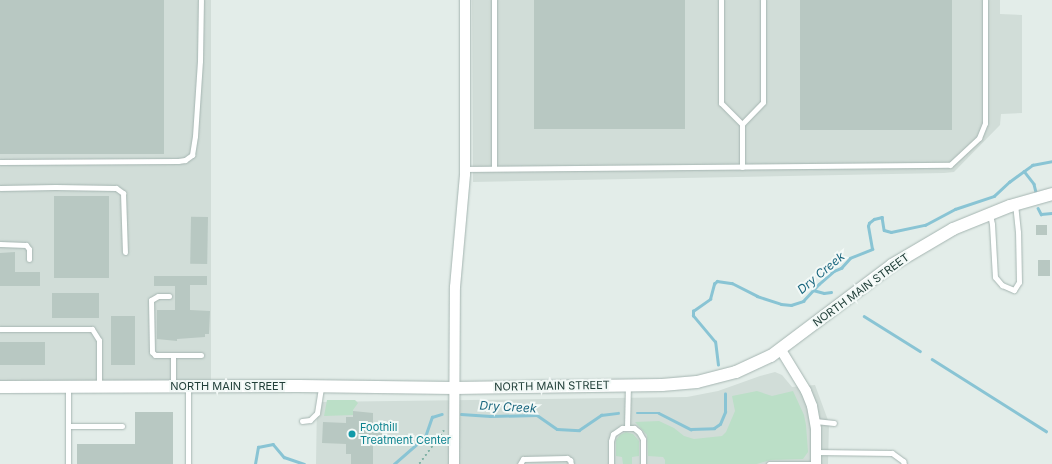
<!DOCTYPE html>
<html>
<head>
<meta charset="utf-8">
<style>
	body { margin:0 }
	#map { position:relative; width:1052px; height:464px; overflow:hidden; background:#e3ede9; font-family:Inter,sans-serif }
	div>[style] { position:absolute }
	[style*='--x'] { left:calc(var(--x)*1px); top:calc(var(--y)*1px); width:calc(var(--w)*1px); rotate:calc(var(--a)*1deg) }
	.built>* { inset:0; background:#d1ddd8; transform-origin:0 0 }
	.green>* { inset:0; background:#bbdfc7 }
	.stream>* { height:2.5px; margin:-1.25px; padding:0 1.25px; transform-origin:1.25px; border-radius:1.25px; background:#89c4d4 }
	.building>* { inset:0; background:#b8c8c2; transform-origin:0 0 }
	.path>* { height:1.5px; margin-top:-0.75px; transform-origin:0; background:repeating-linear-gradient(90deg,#82b2a6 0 2px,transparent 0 5px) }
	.roads { filter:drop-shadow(0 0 1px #a5b5b1) drop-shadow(0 0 1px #a5b5b1) }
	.service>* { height:5px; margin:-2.5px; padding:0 2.5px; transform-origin:2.5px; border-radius:2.5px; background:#fff }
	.minor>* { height:10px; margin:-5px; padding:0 5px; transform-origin:5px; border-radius:5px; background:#fff }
	.tertiary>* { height:12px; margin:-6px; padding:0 6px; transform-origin:6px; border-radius:6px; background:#fff }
	.dots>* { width:11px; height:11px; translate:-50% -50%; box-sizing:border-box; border:2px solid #f3f9f7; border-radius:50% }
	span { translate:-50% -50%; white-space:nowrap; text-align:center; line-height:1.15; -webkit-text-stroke:4px #f3f9f7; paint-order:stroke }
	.street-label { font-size:11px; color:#213f39 }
	.culture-label { font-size:11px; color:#0d838f }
	.left { translate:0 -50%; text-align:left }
	.water-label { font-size:12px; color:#19667e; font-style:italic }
</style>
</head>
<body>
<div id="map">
	<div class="built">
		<i style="left:0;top:0;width:211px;height:387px"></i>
		<i style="clip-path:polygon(472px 0,1000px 0,1000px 14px,1022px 15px,1022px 113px,1001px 114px,1000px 125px,954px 172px,944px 173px,473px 182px)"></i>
		<i style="clip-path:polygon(775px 372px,782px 375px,792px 387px,815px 385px,829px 423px,828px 464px,316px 464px,317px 402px,687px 397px,718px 391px,760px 376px)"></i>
	</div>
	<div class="green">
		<i style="clip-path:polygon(757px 391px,772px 396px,793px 391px,804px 415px,806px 425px,808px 452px,803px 459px,770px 460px,757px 464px,665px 464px,665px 460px,663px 457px,648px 456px,647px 435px,635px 422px,659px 421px,674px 428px,684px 436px,694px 439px,722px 436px,726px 432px,735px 411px,732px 396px)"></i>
		<i style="clip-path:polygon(327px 400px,355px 400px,358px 403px,353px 410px,353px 415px,324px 416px)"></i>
		<i style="clip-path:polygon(626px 432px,633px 434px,639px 441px,639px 456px,632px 457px,632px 464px,623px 464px,622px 457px,616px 456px,616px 440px,620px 435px)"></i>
	</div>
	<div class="stream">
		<i style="--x:1024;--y:171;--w:16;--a:52"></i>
		<i style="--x:1034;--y:184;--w:8;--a:76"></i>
		<i style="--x:1038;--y:208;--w:7;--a:63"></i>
		<i style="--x:1041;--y:214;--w:11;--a:-5"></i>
		<i style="--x:813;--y:290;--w:11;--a:15"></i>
		<i style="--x:824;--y:293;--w:7;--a:-8"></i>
		<i style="--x:864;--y:316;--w:66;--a:32"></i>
		<i style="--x:932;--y:359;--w:135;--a:32.3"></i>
		<i style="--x:718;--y:365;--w:23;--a:-97"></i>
		<i style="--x:715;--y:342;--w:34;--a:-130"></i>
		<i style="--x:693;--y:316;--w:5;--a:-90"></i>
		<i style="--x:693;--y:311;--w:21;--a:-35"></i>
		<i style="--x:710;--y:299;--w:16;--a:-75"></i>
		<i style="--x:714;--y:284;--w:4;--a:-45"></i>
		<i style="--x:717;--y:281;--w:15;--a:8"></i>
		<i style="--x:732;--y:283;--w:28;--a:27"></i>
		<i style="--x:757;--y:296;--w:25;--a:18"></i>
		<i style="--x:781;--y:304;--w:10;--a:6"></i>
		<i style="--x:791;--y:305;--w:13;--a:-18"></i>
		<i style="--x:803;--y:301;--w:23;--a:-47"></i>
		<i style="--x:819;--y:284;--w:20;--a:-41"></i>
		<i style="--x:834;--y:271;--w:8;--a:-23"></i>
		<i style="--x:841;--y:268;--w:13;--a:-48"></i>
		<i style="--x:850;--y:258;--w:24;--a:-22"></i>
		<i style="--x:872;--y:249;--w:23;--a:-100"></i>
		<i style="--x:868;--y:226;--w:3;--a:-72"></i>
		<i style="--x:869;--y:223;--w:6;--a:-39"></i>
		<i style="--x:874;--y:219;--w:8;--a:-14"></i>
		<i style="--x:882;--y:217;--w:13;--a:81"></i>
		<i style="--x:884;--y:230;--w:7;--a:16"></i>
		<i style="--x:891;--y:232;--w:35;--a:-12"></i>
		<i style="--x:925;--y:225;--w:34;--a:-28"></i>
		<i style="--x:955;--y:209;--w:41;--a:-18.4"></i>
		<i style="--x:994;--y:196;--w:21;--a:-43"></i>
		<i style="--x:1009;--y:182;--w:29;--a:-36"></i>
		<i style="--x:1032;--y:165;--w:20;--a:-11"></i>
		<i style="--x:637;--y:413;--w:22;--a:0"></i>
		<i style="--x:659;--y:413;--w:36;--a:27"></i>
		<i style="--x:691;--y:429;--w:23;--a:-2"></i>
		<i style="--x:714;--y:428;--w:7;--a:-34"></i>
		<i style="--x:720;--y:424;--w:13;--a:-67"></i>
		<i style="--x:725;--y:412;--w:18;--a:-90"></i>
		<i style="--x:461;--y:414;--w:29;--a:4"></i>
		<i style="--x:490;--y:416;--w:47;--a:-1.2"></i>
		<i style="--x:537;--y:415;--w:24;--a:35"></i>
		<i style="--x:557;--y:429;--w:22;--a:3"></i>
		<i style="--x:579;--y:430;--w:27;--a:-34"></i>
		<i style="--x:601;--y:415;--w:17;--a:-7"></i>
		<i style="--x:255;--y:464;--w:17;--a:-80"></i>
		<i style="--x:258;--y:447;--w:15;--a:-11"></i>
		<i style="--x:273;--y:444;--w:17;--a:50"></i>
		<i style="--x:284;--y:457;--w:21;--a:19"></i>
		<i style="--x:394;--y:464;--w:41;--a:-41.1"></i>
		<i style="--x:425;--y:437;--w:21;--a:-71"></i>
		<i style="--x:432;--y:417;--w:10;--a:-17"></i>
	</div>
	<div class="building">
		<i style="left:0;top:0;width:164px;height:154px"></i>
		<i style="left:534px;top:0;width:151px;height:129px"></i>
		<i style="left:800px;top:0;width:152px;height:130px"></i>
		<i style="left:54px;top:196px;width:55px;height:82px"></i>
		<i style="left:208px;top:217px;width:47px;height:17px;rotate:91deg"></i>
		<i style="left:1036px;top:225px;width:11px;height:10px"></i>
		<i style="clip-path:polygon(15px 252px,15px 272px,40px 272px,40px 286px,0 286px,0 253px)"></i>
		<i style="left:1038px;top:260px;width:12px;height:16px"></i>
		<i style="clip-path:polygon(154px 276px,207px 276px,207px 285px,190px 285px,190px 310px,210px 311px,209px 334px,205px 334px,205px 337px,177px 339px,177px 341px,157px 339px,157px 310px,175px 310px,175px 286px,154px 286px)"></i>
		<i style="left:52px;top:293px;width:47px;height:25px"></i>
		<i style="left:135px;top:316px;width:49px;height:24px;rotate:90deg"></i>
		<i style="left:0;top:342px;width:45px;height:23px"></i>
		<i style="clip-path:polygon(353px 411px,373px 413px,373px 427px,382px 427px,382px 440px,374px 440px,373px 444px,373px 464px,351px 464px,351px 454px,346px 454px,346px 444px,322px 443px,323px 422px,346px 423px,346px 417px,353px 417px)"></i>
		<i style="clip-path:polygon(135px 412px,173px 412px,173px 464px,77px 464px,77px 444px,135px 444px)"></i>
	</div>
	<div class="path">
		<i style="--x:419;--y:464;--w:42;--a:-53.7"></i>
	</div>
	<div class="roads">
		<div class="service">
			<i style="--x:494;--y:0;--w:168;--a:90"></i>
			<i style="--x:721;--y:0;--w:103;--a:90"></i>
			<i style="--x:721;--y:103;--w:30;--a:45"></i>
			<i style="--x:742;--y:124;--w:43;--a:90"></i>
			<i style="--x:742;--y:124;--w:30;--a:-46"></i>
			<i style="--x:763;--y:102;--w:102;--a:-90"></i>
			<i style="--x:0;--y:162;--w:178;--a:-0.3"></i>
			<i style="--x:178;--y:161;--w:7;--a:-8"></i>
			<i style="--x:185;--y:160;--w:9;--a:-36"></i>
			<i style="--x:192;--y:155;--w:19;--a:-81"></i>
			<i style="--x:195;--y:136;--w:75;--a:-86.2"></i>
			<i style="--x:200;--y:61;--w:61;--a:-89.1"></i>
			<i style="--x:465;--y:169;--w:485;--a:-0.5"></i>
			<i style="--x:950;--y:165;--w:40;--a:-43"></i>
			<i style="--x:979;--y:138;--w:16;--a:-68"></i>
			<i style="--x:985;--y:123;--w:123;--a:-90"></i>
			<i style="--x:0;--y:188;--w:55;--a:-1"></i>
			<i style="--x:55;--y:187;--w:61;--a:0.9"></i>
			<i style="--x:116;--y:188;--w:9;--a:36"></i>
			<i style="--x:123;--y:193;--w:59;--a:88.1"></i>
			<i style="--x:990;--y:214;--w:10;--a:79"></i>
			<i style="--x:992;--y:224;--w:53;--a:86.8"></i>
			<i style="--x:995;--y:277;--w:11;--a:49"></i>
			<i style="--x:1002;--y:285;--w:13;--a:23"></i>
			<i style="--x:1014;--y:290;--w:9;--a:-58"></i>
			<i style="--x:1019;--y:282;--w:50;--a:-91.1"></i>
			<i style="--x:1018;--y:232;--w:27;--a:-96"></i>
			<i style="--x:0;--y:244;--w:26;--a:2"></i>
			<i style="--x:26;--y:245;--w:5;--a:53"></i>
			<i style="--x:29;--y:249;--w:10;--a:90"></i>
			<i style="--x:169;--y:296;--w:11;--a:180"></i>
			<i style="--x:158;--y:296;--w:8;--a:150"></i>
			<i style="--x:151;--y:300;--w:52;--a:88.9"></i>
			<i style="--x:152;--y:352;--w:4;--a:45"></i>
			<i style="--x:155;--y:355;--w:46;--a:0"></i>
			<i style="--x:0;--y:329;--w:92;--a:0"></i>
			<i style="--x:92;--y:329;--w:13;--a:58"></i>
			<i style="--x:99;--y:340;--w:46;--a:90"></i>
			<i style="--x:173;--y:386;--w:31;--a:-90"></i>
			<i style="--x:188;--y:387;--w:77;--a:90"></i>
			<i style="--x:302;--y:421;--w:8;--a:-7"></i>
			<i style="--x:310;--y:420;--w:10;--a:-45"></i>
			<i style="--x:317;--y:413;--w:26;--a:-81"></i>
			<i style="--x:815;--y:421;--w:19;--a:6"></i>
			<i style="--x:68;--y:426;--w:54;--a:0"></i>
			<i style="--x:627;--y:428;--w:43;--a:-88.7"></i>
			<i style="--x:816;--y:452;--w:76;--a:0.8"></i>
			<i style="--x:892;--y:453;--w:14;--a:36"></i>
			<i style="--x:903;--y:461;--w:3;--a:72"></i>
			<i style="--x:68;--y:464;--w:77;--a:-90"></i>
			<i style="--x:520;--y:464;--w:6;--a:-59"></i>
			<i style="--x:523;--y:459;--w:44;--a:-1.3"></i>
			<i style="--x:567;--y:458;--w:4;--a:34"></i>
			<i style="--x:570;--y:460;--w:4;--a:76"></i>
			<i style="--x:611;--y:464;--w:23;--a:-90"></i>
			<i style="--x:611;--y:441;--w:7;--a:-74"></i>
			<i style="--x:613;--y:434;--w:11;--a:-34"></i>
			<i style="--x:622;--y:428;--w:12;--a:0"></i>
			<i style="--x:634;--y:428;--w:6;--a:39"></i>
			<i style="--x:639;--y:432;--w:8;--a:60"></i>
			<i style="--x:643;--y:439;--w:25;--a:90"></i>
			<i style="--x:769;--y:464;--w:47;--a:0"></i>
		</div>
		<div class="minor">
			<i style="--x:781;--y:350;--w:48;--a:58.6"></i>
			<i style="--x:806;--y:391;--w:16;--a:68"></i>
			<i style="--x:812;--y:406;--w:23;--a:80"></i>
			<i style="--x:816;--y:429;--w:35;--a:90"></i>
			<i style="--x:454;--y:464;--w:177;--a:-89.7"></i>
			<i style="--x:455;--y:287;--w:113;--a:-84.9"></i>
			<i style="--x:465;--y:174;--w:174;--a:-90"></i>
		</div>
		<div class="tertiary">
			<i style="--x:0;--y:387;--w:299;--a:-0.2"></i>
			<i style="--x:299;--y:386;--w:155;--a:0.7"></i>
			<i style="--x:454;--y:388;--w:208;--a:-0.8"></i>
			<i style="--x:662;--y:385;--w:35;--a:-5"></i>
			<i style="--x:697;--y:382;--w:40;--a:-14.4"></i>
			<i style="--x:736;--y:372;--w:38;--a:-25"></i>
			<i style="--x:771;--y:356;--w:151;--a:-36.9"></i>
			<i style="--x:892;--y:265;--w:71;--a:-30.5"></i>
			<i style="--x:953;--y:229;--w:61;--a:-22"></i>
			<i style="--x:1010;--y:206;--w:44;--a:-15.9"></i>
		</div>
	</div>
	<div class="dots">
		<i style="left:352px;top:434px;background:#0f9aa8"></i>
	</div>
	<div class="street-label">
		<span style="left:861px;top:290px;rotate:-36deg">NORTH MAIN STREET</span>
		<span style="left:228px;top:386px">NORTH MAIN STREET</span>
		<span style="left:552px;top:386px;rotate:-1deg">NORTH MAIN STREET</span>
	</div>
	<div class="culture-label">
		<span class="left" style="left:360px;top:434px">Foothill<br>Treatment Center</span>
	</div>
	<div class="water-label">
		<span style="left:821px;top:273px;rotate:-40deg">Dry Creek</span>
		<span style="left:508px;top:407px;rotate:3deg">Dry Creek</span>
	</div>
</div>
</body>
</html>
